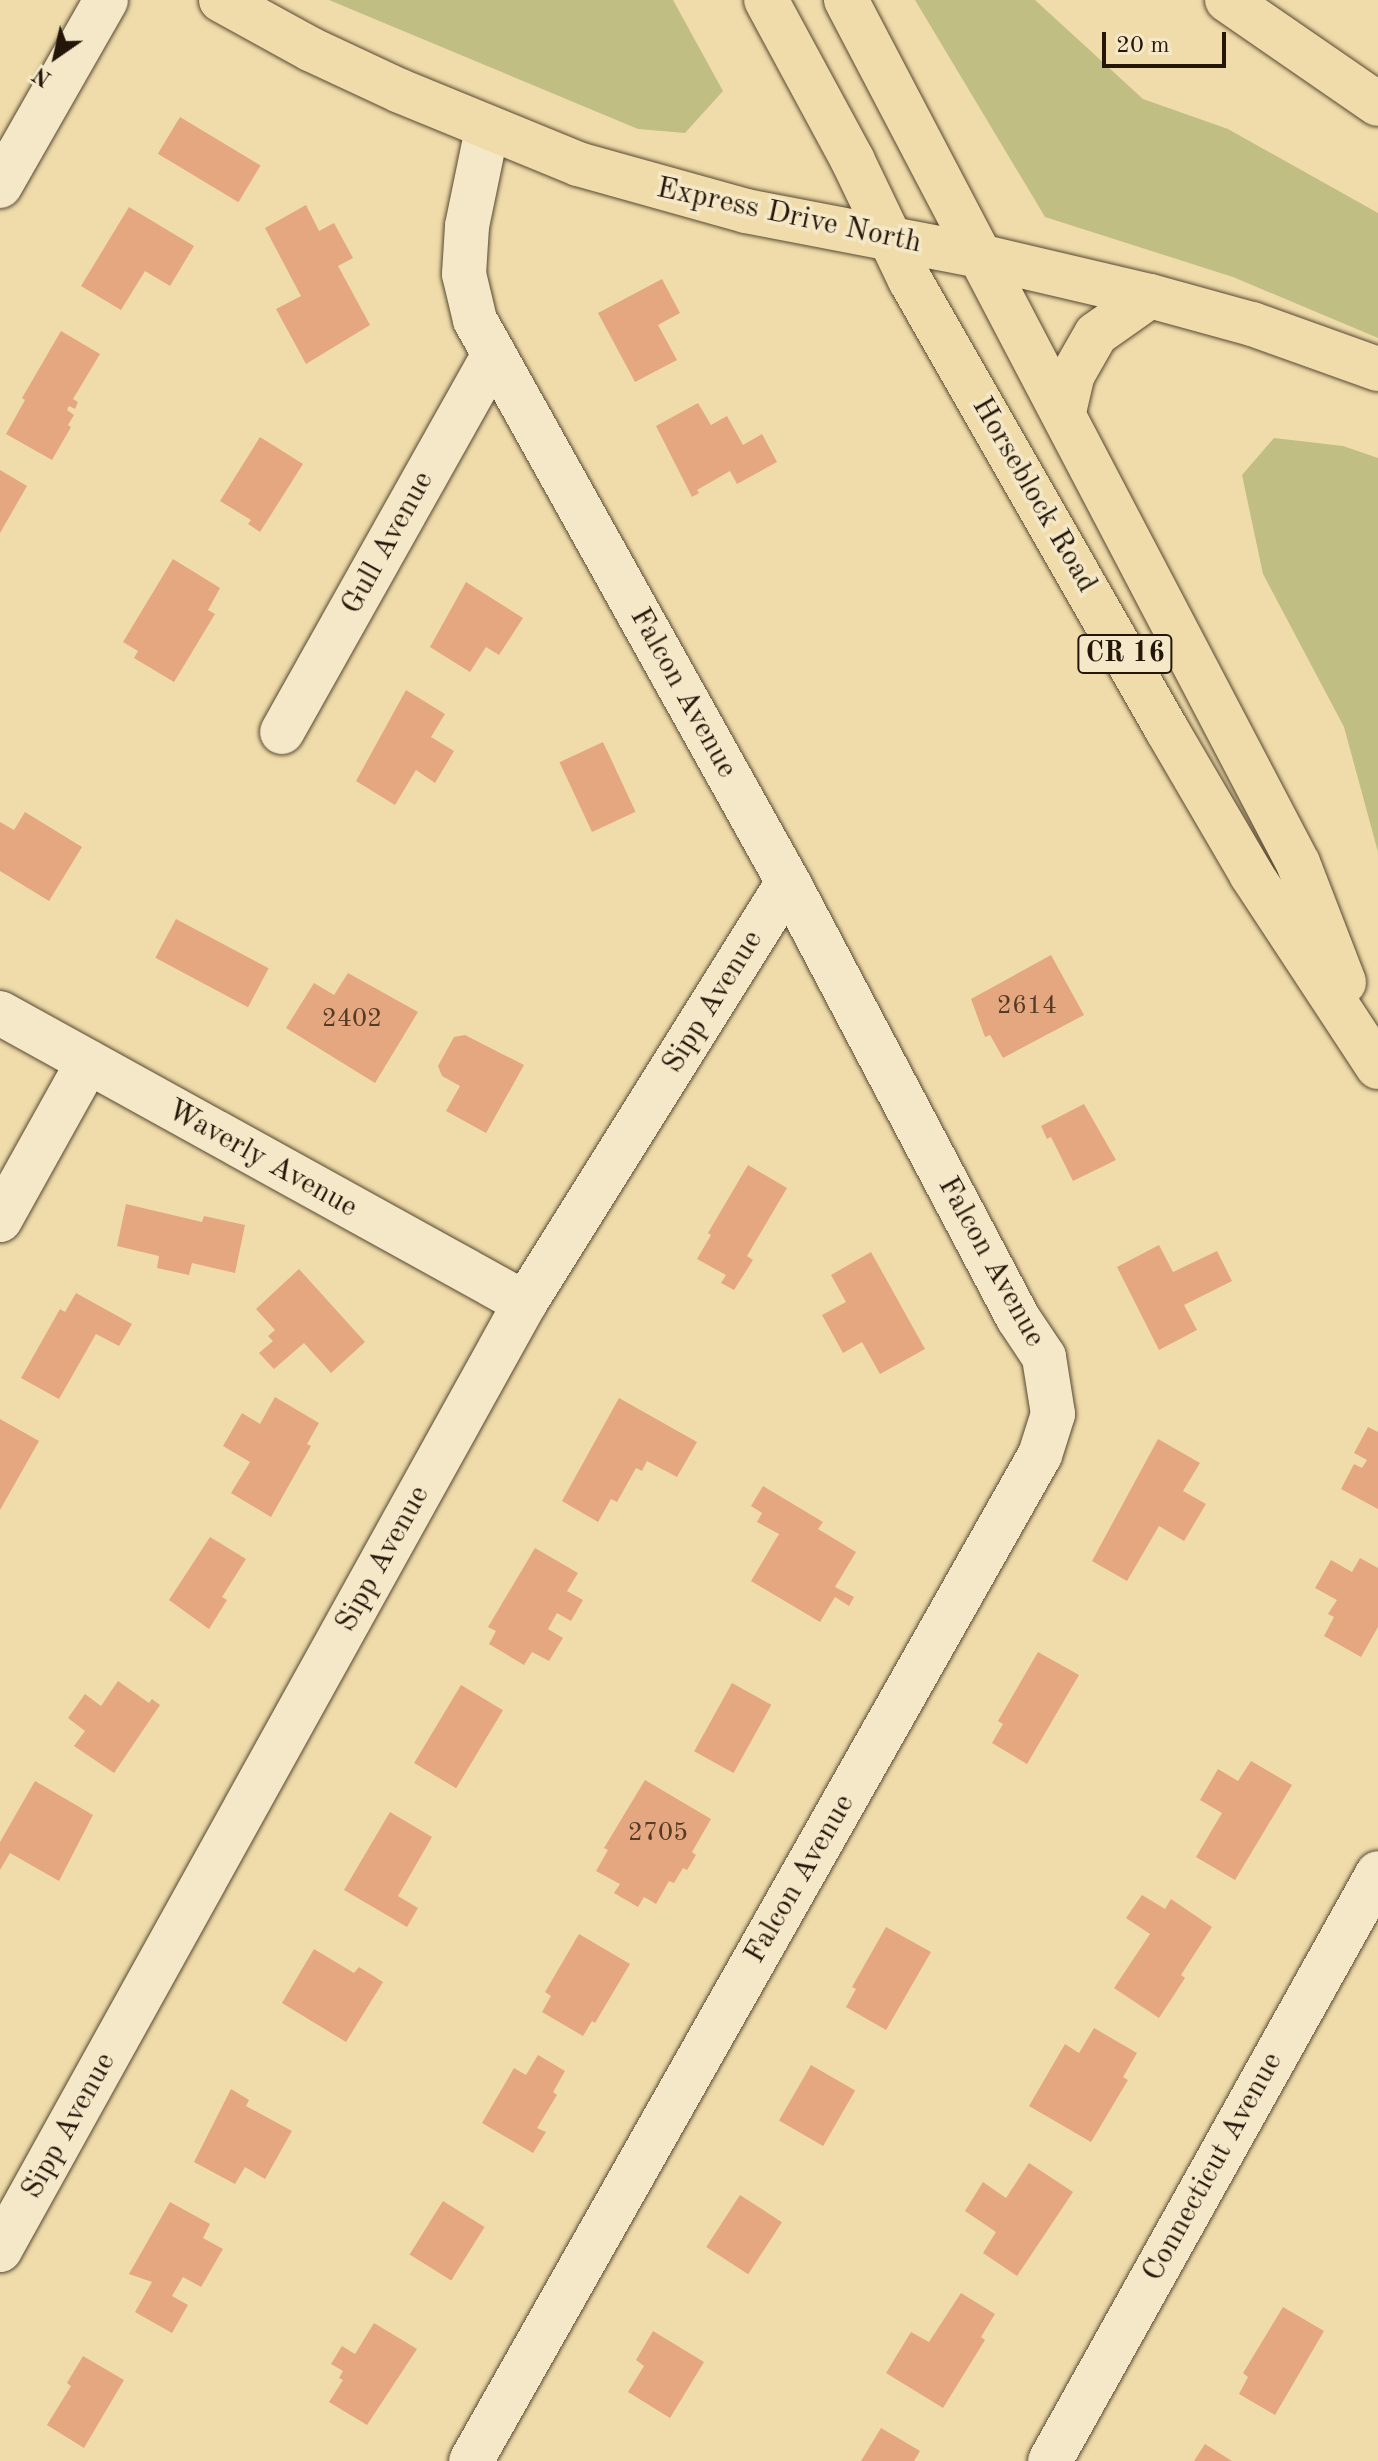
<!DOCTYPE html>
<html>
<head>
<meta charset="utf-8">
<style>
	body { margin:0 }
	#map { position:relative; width:1378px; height:2461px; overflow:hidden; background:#f0dcaa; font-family:"Old Standard TT",serif }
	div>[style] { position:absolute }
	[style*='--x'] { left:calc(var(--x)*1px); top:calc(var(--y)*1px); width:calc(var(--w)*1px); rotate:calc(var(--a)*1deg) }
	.green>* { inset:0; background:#c1be83 }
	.building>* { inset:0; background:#e5a77f; transform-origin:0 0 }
	.roads { filter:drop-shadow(0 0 2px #574832) drop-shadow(0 0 2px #574832) }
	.minor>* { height:44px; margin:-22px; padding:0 22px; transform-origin:22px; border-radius:22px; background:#f5e8c8 }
	.major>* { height:44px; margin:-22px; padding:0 22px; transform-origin:22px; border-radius:22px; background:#f0dcaa }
	.highway>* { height:44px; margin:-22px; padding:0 22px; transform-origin:22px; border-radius:22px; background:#f0dcaa }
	span { translate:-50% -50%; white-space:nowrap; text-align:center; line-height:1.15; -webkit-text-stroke:7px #f5e8c8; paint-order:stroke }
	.number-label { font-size:26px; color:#543b27 }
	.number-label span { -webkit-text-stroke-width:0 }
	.shield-label span { padding:2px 6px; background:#f5e8c8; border:2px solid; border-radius:6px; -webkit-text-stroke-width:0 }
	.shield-label { font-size:28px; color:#24170a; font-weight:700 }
	.street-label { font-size:30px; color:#24170a }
	.north { position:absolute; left:16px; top:16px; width:80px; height:80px; -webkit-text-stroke:6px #f5e8c8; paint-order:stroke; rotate:214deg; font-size:22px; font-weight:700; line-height:32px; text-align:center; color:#24170a }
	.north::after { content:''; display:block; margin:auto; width:28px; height:36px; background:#24170a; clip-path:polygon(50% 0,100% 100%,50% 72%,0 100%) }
	.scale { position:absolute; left:1102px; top:32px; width:124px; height:36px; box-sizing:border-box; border:4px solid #24170a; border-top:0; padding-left:10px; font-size:24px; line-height:28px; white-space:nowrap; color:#24170a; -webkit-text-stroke:6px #f5e8c8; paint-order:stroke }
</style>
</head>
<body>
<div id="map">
	<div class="green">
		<i style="clip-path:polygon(329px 0,673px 0,723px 91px,685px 133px,638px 129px)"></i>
		<i style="clip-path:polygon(915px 0,1035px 0,1143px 99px,1228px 129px,1378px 213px,1378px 338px,1233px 277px,1045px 217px)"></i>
		<i style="clip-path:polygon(1274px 438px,1343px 446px,1378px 458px,1378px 852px,1344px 727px,1263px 574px,1242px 475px)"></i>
	</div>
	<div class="building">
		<i style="left:180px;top:117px;width:94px;height:43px;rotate:31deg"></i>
		<i style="clip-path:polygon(306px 205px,319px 231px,334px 223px,353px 258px,338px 266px,370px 325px,306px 364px,276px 309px,301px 296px,265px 228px)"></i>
		<i style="clip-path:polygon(129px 207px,194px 246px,170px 286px,145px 271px,121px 310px,81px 286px)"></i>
		<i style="clip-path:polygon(662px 279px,680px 313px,658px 325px,677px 360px,635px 382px,598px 313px)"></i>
		<i style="clip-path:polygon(61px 331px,100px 354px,73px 399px,78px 402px,75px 409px,69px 406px,67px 410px,74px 415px,68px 425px,71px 427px,52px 460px,6px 434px,25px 400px,22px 398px)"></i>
		<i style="clip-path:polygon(698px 403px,711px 425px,727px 416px,743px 445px,762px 434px,777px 462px,737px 484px,730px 471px,697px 490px,699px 493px,692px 497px,656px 426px)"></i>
		<i style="clip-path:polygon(260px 437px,303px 464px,260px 532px,248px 524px,251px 520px,220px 501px)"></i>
		<i style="clip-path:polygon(0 470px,27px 486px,0 533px)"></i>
		<i style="clip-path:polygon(173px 559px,220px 588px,208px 610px,215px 614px,174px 682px,134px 658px,138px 651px,123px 642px)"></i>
		<i style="clip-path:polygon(466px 582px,523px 618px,499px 655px,486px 647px,470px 672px,430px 647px)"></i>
		<i style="clip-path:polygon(406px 690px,445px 714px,431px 737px,454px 751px,435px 783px,416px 770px,395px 805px,356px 781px)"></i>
		<i style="left:603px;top:742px;width:77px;height:48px;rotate:65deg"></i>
		<i style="clip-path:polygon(25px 812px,82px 847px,49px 901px,0 871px,0 822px,14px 830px)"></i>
		<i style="left:176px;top:919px;width:105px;height:44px;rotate:28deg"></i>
		<i style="clip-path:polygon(1051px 955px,1084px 1015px,1003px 1058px,990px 1035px,985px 1037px,971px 999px)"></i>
		<i style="clip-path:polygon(348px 973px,418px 1012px,375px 1083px,286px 1028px,314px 983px,334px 995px)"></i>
		<i style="clip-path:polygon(465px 1035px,524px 1065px,486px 1133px,446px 1111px,460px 1086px,442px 1076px,438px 1066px,454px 1037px)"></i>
		<i style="clip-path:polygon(1084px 1104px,1116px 1160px,1073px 1181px,1051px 1137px,1047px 1139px,1041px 1126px)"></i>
		<i style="clip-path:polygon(748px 1165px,787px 1188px,747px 1256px,753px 1260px,734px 1290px,721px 1283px,726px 1275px,697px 1259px,711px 1235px,708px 1233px)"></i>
		<i style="clip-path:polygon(126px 1204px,202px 1222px,204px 1216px,245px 1225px,235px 1273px,192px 1263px,189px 1275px,157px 1268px,159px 1256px,117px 1246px)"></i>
		<i style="clip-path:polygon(1159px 1245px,1173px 1272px,1217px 1251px,1232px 1281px,1184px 1305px,1197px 1330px,1159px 1350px,1117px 1267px)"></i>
		<i style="clip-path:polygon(871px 1252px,925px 1349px,880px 1374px,862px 1342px,843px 1353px,822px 1315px,846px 1302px,831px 1275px)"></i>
		<i style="clip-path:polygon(299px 1269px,365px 1342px,331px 1373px,304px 1343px,274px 1369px,259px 1353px,273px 1341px,268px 1336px,275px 1330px,256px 1309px)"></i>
		<i style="clip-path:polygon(76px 1293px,132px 1324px,119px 1346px,96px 1334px,59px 1399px,21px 1378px,60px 1309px,65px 1312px)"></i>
		<i style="clip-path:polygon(275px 1397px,319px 1423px,307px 1444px,311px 1446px,271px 1517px,231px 1493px,250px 1462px,223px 1446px,242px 1413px,260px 1424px)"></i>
		<i style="clip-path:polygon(619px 1398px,697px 1442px,677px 1477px,647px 1461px,642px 1471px,636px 1468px,617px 1502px,611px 1499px,598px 1522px,562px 1501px)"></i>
		<i style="clip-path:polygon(0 1419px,39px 1441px,0 1510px)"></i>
		<i style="clip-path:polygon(1368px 1427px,1378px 1432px,1378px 1509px,1341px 1489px,1354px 1464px,1362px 1468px,1367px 1460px,1354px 1453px)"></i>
		<i style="clip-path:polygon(1158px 1439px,1200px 1463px,1183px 1491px,1206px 1504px,1184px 1541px,1159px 1526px,1127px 1581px,1092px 1561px)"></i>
		<i style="clip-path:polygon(763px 1486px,823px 1522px,818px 1529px,856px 1552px,835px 1587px,854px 1597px,849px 1606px,835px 1597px,820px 1622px,751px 1581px,779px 1534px,757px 1522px,762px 1513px,751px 1506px)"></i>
		<i style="clip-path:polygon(210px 1537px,246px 1559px,222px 1597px,227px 1600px,209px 1629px,169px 1600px)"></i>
		<i style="clip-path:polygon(535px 1548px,578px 1573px,567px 1591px,583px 1600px,571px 1621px,557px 1613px,548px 1629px,563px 1638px,549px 1661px,532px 1652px,524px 1665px,489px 1644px,496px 1631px,488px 1627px)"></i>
		<i style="clip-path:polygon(1360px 1558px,1378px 1568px,1378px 1627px,1361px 1657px,1324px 1636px,1334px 1617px,1328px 1614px,1337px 1600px,1315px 1588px,1331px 1560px,1352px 1572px)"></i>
		<i style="clip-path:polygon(1038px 1652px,1079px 1675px,1027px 1764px,992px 1743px,1003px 1724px,998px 1721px)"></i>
		<i style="clip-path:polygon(118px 1681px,149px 1703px,152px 1699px,160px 1705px,114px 1773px,74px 1746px,85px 1731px,68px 1718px,85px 1694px,101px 1706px)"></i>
		<i style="left:732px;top:1683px;width:45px;height:78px;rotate:29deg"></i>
		<i style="left:461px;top:1685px;width:49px;height:91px;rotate:31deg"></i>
		<i style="clip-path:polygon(1251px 1761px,1292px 1785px,1235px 1880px,1196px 1857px,1222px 1813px,1200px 1800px,1218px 1769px,1238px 1781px)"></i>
		<i style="clip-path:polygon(645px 1780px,711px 1819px,692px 1852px,696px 1855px,687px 1870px,683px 1868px,674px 1883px,669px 1881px,656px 1904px,644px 1897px,638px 1907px,614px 1893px,620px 1884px,596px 1871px,608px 1850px,604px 1848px)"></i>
		<i style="clip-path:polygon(35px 1781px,93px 1815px,59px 1881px,10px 1853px,0 1870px,0 1842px)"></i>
		<i style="clip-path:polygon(390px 1812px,432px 1837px,398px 1896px,418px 1908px,407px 1927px,344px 1890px)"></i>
		<i style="clip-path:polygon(1142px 1895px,1165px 1909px,1171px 1899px,1212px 1927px,1181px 1975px,1185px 1978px,1159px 2018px,1114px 1988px,1150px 1934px,1126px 1918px)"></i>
		<i style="clip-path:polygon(886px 1927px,931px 1952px,886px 2030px,846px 2007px,856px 1989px,852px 1987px)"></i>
		<i style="clip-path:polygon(579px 1934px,630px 1964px,595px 2023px,592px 2021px,583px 2036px,542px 2012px,551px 1996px,545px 1992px)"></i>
		<i style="clip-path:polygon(314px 1949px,354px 1973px,359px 1967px,383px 1982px,346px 2042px,282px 2003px)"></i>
		<i style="clip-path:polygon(1094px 2028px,1137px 2053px,1123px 2077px,1128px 2080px,1091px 2142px,1029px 2106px,1065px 2044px,1079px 2053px)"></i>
		<i style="clip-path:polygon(538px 2055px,565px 2071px,553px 2092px,557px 2095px,537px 2128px,546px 2132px,533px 2153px,482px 2123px,514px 2068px,526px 2075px)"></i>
		<i style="left:811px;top:2065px;width:51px;height:64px;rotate:30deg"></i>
		<i style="clip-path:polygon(231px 2089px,249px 2100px,246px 2106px,292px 2131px,265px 2179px,245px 2167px,235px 2184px,194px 2162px)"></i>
		<i style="clip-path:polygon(1029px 2163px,1073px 2192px,1017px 2276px,983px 2253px,996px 2232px,965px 2211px,983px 2182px,1006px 2198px)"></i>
		<i style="left:740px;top:2195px;width:50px;height:62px;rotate:33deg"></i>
		<i style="left:443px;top:2201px;width:49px;height:63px;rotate:32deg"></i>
		<i style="clip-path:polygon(170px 2202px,210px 2224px,203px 2238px,223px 2249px,201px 2287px,183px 2277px,172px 2296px,188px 2305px,172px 2333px,135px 2312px,152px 2282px,129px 2274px)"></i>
		<i style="clip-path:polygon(961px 2293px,995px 2314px,981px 2337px,985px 2340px,943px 2408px,886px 2373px,911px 2332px,929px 2342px)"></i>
		<i style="clip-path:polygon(1283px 2307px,1324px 2331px,1275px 2415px,1239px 2394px,1248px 2377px,1243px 2373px)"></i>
		<i style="clip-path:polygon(374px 2323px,417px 2349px,367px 2425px,329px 2402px,343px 2380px,339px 2378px,343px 2371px,331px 2364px,342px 2346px,355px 2354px)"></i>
		<i style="clip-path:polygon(653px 2331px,704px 2362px,670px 2418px,628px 2392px,644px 2366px,636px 2360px)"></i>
		<i style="clip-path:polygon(83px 2356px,124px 2380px,84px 2448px,47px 2425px,71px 2386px,67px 2383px)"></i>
		<i style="clip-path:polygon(881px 2428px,920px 2451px,914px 2461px,861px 2461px)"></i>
		<i style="clip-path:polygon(1205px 2444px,1232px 2461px,1194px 2461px)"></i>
	</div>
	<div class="roads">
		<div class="minor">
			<i style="--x:0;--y:186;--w:214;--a:-60.3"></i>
			<i style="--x:282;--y:732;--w:433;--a:-60.7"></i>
			<i style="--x:0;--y:1013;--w:600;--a:28.92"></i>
			<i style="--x:0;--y:1220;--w:181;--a:-60.9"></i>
			<i style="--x:0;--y:2250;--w:1083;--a:-61"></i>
			<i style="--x:525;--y:1303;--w:496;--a:-58"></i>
			<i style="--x:471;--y:2461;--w:1156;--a:-60.51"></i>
			<i style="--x:1040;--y:1455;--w:43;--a:-72.4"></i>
			<i style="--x:1053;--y:1414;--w:58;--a:-99"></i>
			<i style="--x:1044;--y:1357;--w:47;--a:-123.7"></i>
			<i style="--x:1018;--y:1318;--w:493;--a:-117.8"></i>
			<i style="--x:788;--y:882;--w:643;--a:-119.12"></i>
			<i style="--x:475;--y:320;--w:47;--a:-103.4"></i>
			<i style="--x:464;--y:274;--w:48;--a:-86.4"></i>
			<i style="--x:467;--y:226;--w:99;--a:-78.3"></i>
			<i style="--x:1050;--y:2461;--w:673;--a:-60.85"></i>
		</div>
		<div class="major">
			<i style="--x:221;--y:0;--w:102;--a:28.8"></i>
			<i style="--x:310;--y:49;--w:99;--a:25"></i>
			<i style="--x:400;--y:91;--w:192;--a:22.3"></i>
			<i style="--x:578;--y:164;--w:174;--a:15.6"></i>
			<i style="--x:746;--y:211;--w:237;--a:10.9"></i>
			<i style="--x:979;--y:256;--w:176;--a:13.2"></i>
			<i style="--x:1150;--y:296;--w:106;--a:15.4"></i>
			<i style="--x:1252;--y:324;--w:134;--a:19.7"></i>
			<i style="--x:766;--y:0;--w:183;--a:61.6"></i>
			<i style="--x:853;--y:161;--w:132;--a:64.4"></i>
			<i style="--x:910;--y:280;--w:518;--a:60.27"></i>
			<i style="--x:1167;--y:730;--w:167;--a:59.7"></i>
			<i style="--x:1251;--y:874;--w:231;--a:56.7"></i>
			<i style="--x:846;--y:0;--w:974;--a:62.36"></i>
			<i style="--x:1298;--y:863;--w:128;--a:68.9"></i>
			<i style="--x:1064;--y:412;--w:37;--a:-77"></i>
			<i style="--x:1072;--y:376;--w:48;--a:-60.3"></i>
			<i style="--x:1096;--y:334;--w:66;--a:-35.1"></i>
		</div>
		<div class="highway">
			<i style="--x:1227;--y:0;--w:183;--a:34.6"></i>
		</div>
	</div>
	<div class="number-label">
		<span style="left:1027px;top:1007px">2614</span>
		<span style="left:352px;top:1020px">2402</span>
		<span style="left:658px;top:1834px">2705</span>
	</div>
	<div class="shield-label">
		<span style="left:1125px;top:654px">CR 16</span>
	</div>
	<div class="street-label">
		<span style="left:789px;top:216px;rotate:12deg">Express Drive North</span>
		<span style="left:1034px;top:495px;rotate:60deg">Horseblock Road</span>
		<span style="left:388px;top:543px;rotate:-61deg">Gull Avenue</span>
		<span style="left:683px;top:693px;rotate:61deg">Falcon Avenue</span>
		<span style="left:713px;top:1002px;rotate:-58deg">Sipp Avenue</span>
		<span style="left:262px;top:1159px;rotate:29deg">Waverly Avenue</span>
		<span style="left:991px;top:1262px;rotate:61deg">Falcon Avenue</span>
		<span style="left:383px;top:1559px;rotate:-61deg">Sipp Avenue</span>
		<span style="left:800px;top:1879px;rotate:-60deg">Falcon Avenue</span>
		<span style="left:69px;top:2126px;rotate:-61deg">Sipp Avenue</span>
		<span style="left:1213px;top:2167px;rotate:-61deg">Connecticut Avenue</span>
	</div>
	<div class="north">N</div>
	<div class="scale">20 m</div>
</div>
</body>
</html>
